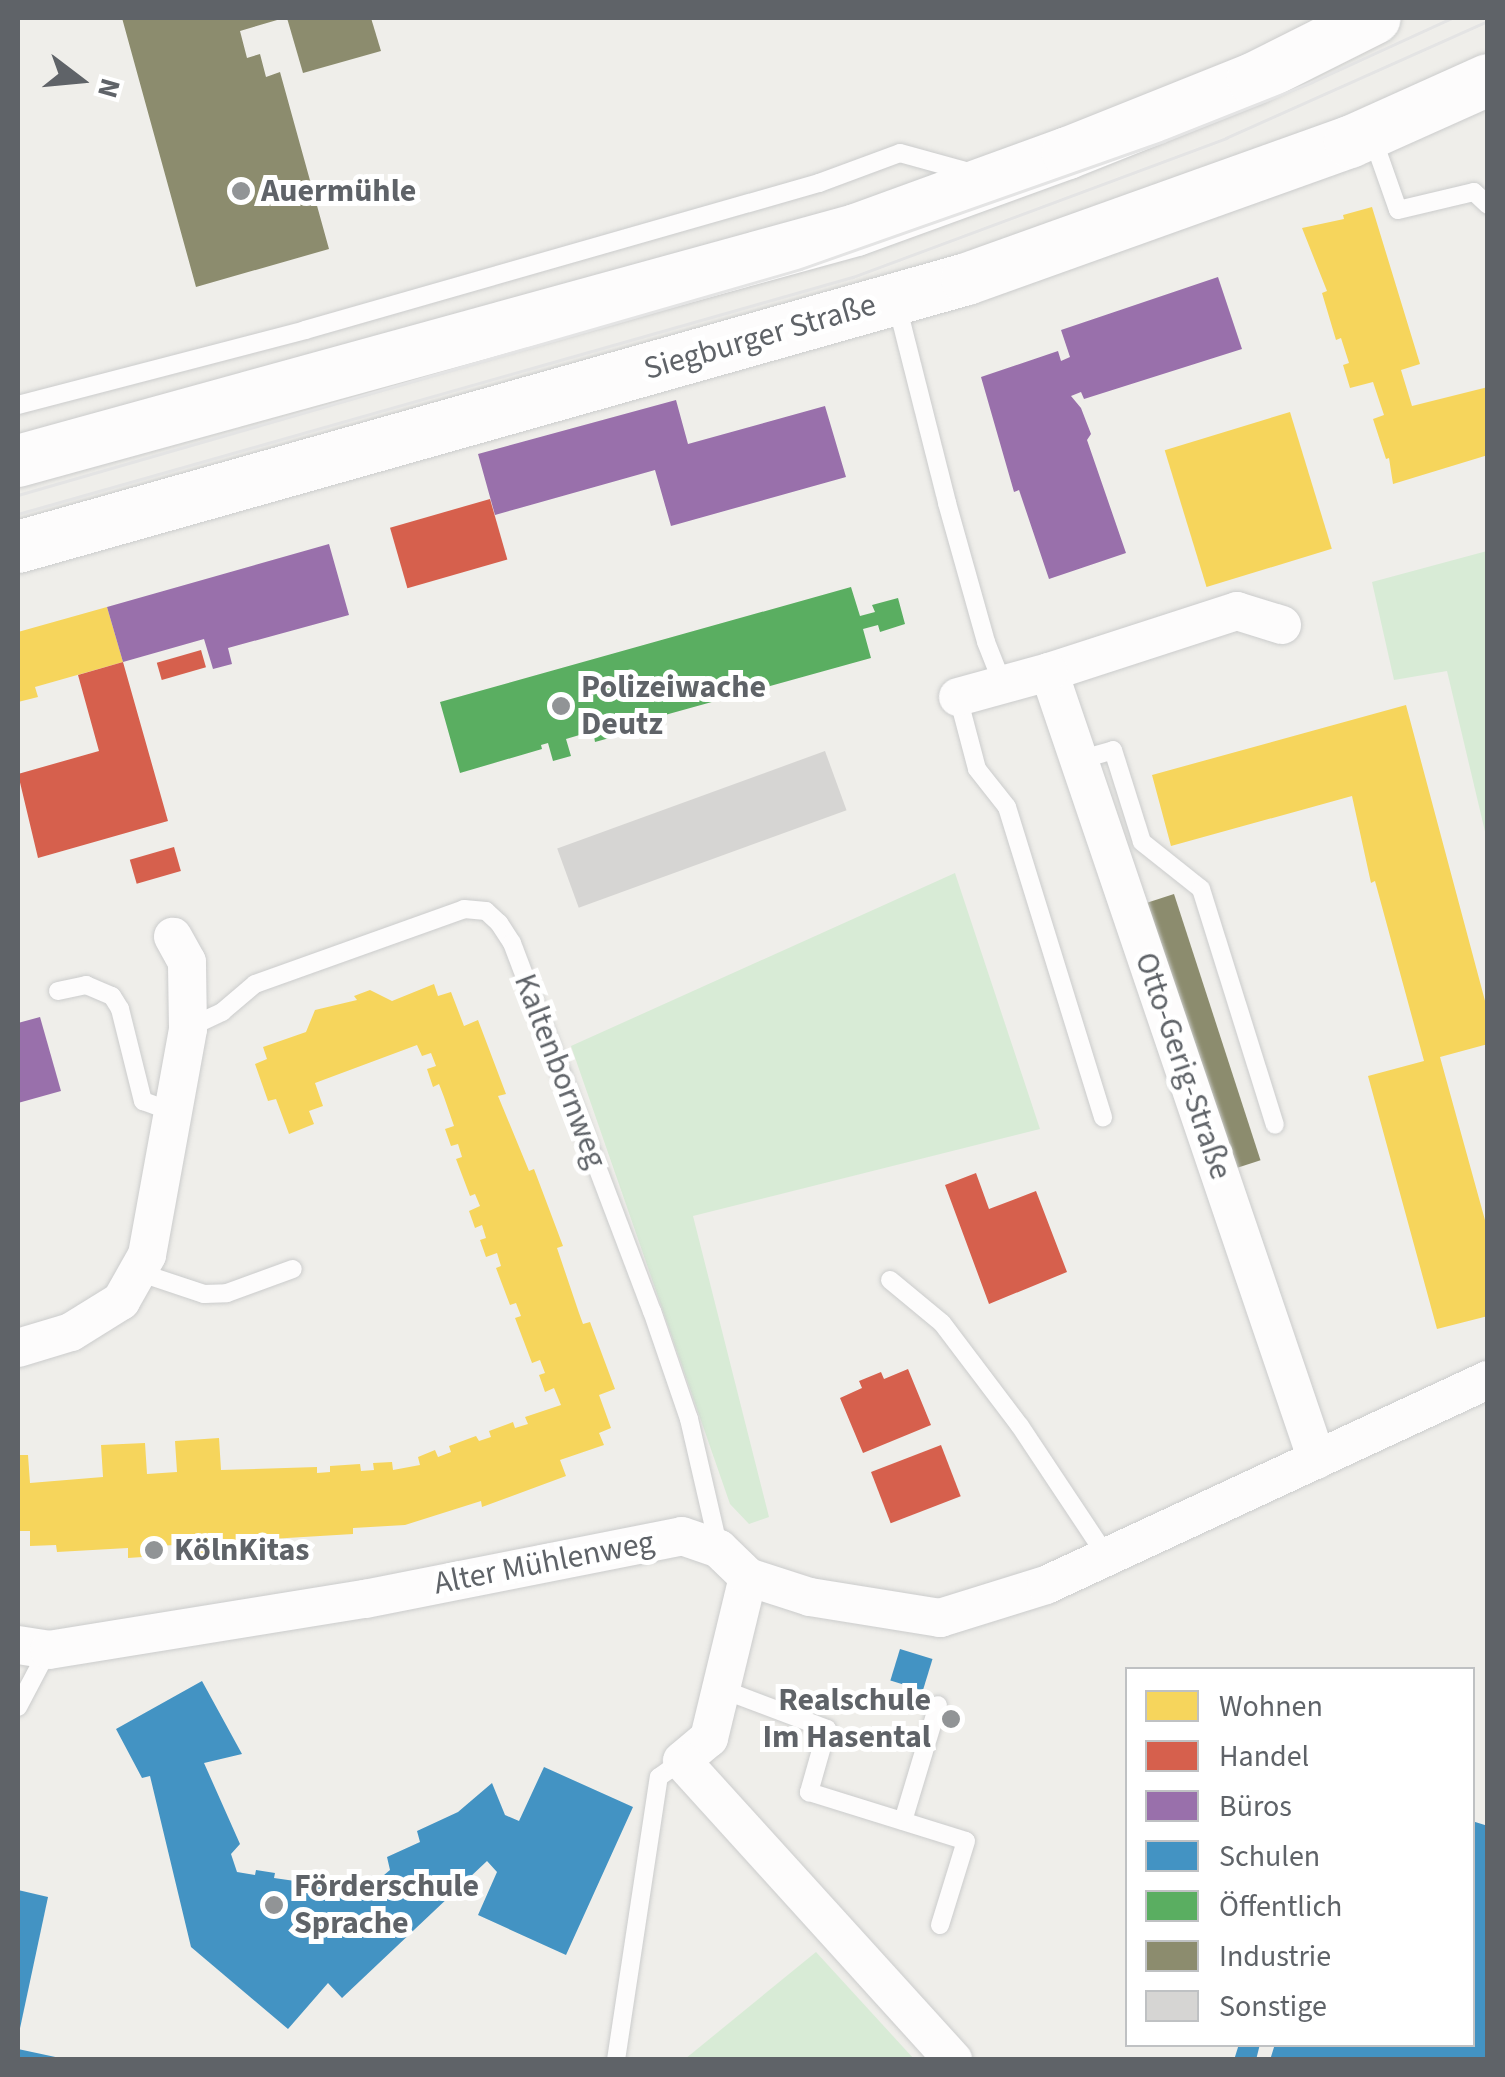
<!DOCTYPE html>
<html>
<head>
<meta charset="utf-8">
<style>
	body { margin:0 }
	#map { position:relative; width:1505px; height:2077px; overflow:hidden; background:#efeeea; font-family:"Source Sans 3",sans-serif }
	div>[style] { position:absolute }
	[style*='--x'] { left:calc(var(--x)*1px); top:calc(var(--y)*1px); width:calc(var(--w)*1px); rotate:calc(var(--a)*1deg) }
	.green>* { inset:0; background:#d8ebd6 }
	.homes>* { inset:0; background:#f6d55c; transform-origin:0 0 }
	.shops>* { inset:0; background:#d6604d; transform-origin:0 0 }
	.offices>* { inset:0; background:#9970ab }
	.schools>* { inset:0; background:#4393c3; transform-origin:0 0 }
	.public>* { inset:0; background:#5aae61 }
	.industry>* { inset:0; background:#8c8c6e; transform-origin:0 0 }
	.building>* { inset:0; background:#d6d5d3; transform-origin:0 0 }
	.roads { filter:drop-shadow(0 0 2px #cbcccc) drop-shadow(0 0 2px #cbcccc) }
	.service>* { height:18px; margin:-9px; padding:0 9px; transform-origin:9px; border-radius:9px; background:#fdfcfc }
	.minor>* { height:38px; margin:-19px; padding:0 19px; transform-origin:19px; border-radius:19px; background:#fdfcfc }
	.secondary>* { height:52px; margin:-26px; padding:0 26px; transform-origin:26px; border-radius:26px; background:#fdfcfc }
	.tram>* { height:2.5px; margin:-1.25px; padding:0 1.25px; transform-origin:1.25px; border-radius:1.25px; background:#e4e4e4 }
	.dots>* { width:28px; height:28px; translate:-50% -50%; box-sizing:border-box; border:5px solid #fff; border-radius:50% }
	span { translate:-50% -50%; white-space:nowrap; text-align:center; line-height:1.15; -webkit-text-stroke:10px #fff; paint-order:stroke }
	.poi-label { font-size:32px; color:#5f6368; font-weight:700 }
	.left { translate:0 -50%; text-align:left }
	.right { translate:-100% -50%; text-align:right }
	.street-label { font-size:32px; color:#5f6368 }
	.frame { position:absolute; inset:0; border:20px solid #5f6368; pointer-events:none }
	.legend { position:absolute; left:1125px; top:1667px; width:350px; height:380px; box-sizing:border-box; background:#fff; border:2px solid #bfc1c3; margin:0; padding:12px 18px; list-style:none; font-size:30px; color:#5f6368 }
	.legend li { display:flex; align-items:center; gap:20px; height:50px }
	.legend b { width:50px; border:2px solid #bfc1c3 }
	.north { position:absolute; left:30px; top:30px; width:100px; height:100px; -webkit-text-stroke:8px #fff; paint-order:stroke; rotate:106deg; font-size:28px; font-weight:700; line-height:40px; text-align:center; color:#5f6368 }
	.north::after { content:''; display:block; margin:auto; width:35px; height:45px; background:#5f6368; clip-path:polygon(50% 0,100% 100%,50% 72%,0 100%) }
</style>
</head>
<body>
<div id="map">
	<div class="green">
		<i style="clip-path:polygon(1487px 551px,1488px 551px,1487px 840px,1447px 671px,1394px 680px,1372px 582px)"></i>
		<i style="clip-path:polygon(955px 873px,1040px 1129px,693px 1216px,769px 1517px,749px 1524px,730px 1504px,571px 1046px)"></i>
		<i style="clip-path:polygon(816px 1952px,914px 2059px,685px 2059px)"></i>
	</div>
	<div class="homes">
		<i style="clip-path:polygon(1372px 207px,1420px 364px,1401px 370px,1412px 406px,1488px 387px,1488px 455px,1393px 484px,1389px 458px,1386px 459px,1373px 419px,1384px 415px,1373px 382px,1350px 388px,1343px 365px,1349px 363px,1341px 338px,1336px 340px,1322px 293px,1327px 291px,1302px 228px,1344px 219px,1343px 215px)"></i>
		<i style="left:1290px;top:412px;width:143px;height:131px;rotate:73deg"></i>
		<i style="clip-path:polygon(107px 607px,123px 662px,35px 687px,38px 697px,18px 702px,18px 632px)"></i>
		<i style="clip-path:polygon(1406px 705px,1488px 1012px,1488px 1044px,1440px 1057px,1488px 1231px,1488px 1316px,1437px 1329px,1368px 1076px,1424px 1061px,1375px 881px,1371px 883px,1352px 796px,1171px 846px,1152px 775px)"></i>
		<i style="clip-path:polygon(434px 984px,438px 996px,451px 992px,464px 1026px,478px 1020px,506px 1094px,498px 1096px,503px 1108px,529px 1171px,534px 1169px,563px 1246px,557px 1248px,579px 1313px,583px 1324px,590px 1322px,615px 1389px,599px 1395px,611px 1428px,599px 1433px,604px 1445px,560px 1460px,566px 1476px,482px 1507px,481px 1501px,405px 1525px,353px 1528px,353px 1534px,204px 1543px,205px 1553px,176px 1555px,175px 1545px,157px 1546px,157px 1556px,128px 1558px,128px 1548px,57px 1552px,56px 1545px,30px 1546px,30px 1531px,18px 1531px,18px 1455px,28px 1455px,30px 1483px,103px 1477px,101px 1445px,145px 1443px,147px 1474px,177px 1472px,175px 1441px,219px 1438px,221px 1470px,317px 1467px,317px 1473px,330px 1472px,330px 1466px,360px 1464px,361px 1471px,374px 1470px,373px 1463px,392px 1462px,393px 1470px,420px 1465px,418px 1457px,435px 1450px,438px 1457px,451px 1452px,449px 1446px,476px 1436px,479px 1441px,491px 1437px,489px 1431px,513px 1422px,515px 1428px,528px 1424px,525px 1417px,561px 1405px,554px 1388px,545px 1392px,539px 1375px,545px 1373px,540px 1360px,532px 1363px,515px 1318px,521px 1316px,516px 1303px,510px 1305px,496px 1268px,501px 1266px,497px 1253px,486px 1257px,480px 1240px,486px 1238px,482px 1225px,475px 1228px,469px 1211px,480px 1206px,475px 1194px,470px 1196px,456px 1159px,462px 1157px,458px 1144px,451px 1146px,445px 1129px,454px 1126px,444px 1097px,439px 1084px,433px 1087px,427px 1069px,436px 1066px,431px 1053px,422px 1056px,417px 1045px,315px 1083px,323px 1106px,309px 1111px,314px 1124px,289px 1134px,276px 1099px,268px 1101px,255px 1064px,267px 1059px,263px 1047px,306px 1032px,315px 1010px,357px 1000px,354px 996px,370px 990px,392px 1001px)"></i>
	</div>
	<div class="shops">
		<i style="left:490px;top:499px;width:63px;height:104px;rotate:74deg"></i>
		<i style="left:201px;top:650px;width:18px;height:46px;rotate:74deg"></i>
		<i style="clip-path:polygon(123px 662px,168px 821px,38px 858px,18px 774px,99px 751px,78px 675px)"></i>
		<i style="left:174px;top:847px;width:25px;height:46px;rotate:74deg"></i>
		<i style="clip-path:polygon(976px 1173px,989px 1209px,1036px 1191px,1067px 1272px,989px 1304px,945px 1185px)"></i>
		<i style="clip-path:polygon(908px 1369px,931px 1425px,863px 1453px,840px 1398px,862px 1388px,859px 1381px,881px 1372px,884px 1379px)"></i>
		<i style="left:941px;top:1445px;width:55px;height:75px;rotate:69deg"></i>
	</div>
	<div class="offices">
		<i style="clip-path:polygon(1218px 277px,1242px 349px,1084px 399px,1081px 392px,1071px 396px,1081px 408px,1091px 434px,1087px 440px,1126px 553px,1049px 579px,1019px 490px,1014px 492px,981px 377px,1058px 351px,1061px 361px,1070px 357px,1061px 330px)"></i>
		<i style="clip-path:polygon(676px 400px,688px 444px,825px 406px,846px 477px,671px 526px,655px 470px,495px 515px,478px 454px)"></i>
		<i style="clip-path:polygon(329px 544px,349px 615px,228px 648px,232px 664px,213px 669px,204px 639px,123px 662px,107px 607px)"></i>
		<i style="clip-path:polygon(40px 1017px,61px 1091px,18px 1103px,18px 1023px)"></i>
	</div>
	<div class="schools">
		<i style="left:900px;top:1649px;width:34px;height:33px;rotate:17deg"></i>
		<i style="clip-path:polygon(202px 1681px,242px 1754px,204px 1763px,240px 1844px,231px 1854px,237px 1872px,255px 1875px,256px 1870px,275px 1873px,274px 1878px,365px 1891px,390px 1870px,387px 1857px,420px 1842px,417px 1831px,458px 1812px,492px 1783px,505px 1815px,519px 1821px,544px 1767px,633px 1807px,566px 1955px,478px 1915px,497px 1872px,487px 1861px,342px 1998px,328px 1983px,288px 2029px,191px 1947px,150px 1776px,142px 1778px,116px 1729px)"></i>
		<i style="clip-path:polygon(1472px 1821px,1488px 1826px,1488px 2060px,1270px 2060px,1275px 2044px,1472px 2044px)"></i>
		<i style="clip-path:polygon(18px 1890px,48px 1897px,19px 2033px,18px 2033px)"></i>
		<i style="clip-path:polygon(1239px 2044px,1260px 2044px,1256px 2060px,1234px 2060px)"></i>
		<i style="clip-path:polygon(18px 2049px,60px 2058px,60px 2060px,18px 2060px)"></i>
	</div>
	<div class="public">
		<i style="clip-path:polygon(851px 587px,860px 616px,875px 612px,872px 605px,898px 598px,905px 624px,880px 632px,878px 625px,863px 629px,871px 658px,629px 725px,627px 721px,621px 723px,624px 734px,595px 742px,593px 731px,566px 739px,571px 756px,553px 761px,548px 743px,541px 745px,542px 749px,460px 773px,440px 702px)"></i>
	</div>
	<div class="industry">
		<i style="clip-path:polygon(122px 18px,284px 18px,240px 31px,247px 58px,260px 54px,266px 77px,280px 72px,329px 249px,196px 287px)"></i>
		<i style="clip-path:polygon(287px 18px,371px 18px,381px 51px,303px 73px)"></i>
		<i style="left:1174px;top:894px;width:280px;height:34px;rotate:72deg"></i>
	</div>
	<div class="building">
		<i style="left:825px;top:751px;width:63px;height:285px;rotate:70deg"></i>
	</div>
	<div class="roads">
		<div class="service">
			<i style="--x:1372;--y:136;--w:78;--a:70.6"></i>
			<i style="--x:1398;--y:210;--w:78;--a:-13.3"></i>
			<i style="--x:1474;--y:192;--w:19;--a:43"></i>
			<i style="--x:897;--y:305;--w:204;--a:75.8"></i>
			<i style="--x:947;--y:503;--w:144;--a:74.3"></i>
			<i style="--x:986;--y:642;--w:46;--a:68.4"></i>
			<i style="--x:18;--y:405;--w:297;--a:-14.6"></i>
			<i style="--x:305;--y:330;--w:535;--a:-15.96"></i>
			<i style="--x:819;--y:183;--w:86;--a:-20.3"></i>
			<i style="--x:900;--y:153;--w:79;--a:15.4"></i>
			<i style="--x:958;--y:697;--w:74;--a:75.2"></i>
			<i style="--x:977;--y:769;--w:48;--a:51.7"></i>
			<i style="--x:1007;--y:807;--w:325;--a:72.8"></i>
			<i style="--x:1079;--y:760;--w:35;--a:-16"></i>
			<i style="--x:1113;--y:750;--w:96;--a:72.5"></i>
			<i style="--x:1142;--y:842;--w:75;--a:38.5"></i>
			<i style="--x:1201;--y:889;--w:247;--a:72.6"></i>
			<i style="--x:58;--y:991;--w:29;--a:-12"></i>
			<i style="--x:86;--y:985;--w:28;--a:23"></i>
			<i style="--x:112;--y:996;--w:15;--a:58"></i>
			<i style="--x:120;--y:1009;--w:95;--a:76"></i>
			<i style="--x:143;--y:1101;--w:33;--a:20"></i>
			<i style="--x:188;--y:1028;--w:38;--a:-25"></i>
			<i style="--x:222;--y:1012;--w:43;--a:-40.3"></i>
			<i style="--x:255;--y:984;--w:222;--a:-19.7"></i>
			<i style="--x:464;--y:909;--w:22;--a:5"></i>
			<i style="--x:486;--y:911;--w:18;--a:43"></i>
			<i style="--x:499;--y:923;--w:24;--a:57"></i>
			<i style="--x:512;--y:943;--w:394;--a:69.2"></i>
			<i style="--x:652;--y:1311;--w:114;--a:71.1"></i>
			<i style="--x:689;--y:1419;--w:133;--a:77"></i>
			<i style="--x:138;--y:1272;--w:70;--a:18.4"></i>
			<i style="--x:204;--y:1294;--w:23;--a:-2"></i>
			<i style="--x:227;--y:1293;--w:70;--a:-20"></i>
			<i style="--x:890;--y:1280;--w:67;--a:39.6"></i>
			<i style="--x:942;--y:1323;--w:129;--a:52.9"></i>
			<i style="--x:1020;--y:1426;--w:157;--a:56.4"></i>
			<i style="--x:724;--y:1690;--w:110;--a:20.7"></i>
			<i style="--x:827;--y:1729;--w:66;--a:105.9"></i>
			<i style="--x:809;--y:1792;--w:164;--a:17.3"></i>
			<i style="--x:966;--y:1841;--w:88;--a:107.2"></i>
			<i style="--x:18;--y:1707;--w:64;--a:-62.2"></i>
			<i style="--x:903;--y:1821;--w:121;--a:-73.2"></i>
			<i style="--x:616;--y:2060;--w:286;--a:-81.4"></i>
			<i style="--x:659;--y:1777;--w:28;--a:-35"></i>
		</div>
		<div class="minor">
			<i style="--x:1282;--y:625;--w:47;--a:-162.7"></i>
			<i style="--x:1237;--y:611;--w:198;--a:162"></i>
			<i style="--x:1049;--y:672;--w:832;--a:71.22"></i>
			<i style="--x:958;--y:697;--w:94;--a:-15.4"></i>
			<i style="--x:18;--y:1348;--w:55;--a:-16.8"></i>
			<i style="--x:71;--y:1332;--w:59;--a:-31.8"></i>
			<i style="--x:121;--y:1301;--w:53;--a:-60.5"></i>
			<i style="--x:147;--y:1255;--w:230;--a:-79.7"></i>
			<i style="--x:188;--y:1029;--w:67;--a:-90.9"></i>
			<i style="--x:187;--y:962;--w:29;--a:-119"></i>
			<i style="--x:748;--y:1577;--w:166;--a:103.6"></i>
			<i style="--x:709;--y:1738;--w:35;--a:140"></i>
			<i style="--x:682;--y:1761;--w:404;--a:47.8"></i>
			<i style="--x:18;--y:1645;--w:31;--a:9"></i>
			<i style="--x:49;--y:1650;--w:320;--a:-9.2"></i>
			<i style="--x:365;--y:1599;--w:323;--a:-11.2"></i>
			<i style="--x:682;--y:1536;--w:39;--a:19"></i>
			<i style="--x:719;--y:1549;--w:40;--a:44"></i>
			<i style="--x:748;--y:1577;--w:65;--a:17.9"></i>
			<i style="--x:810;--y:1597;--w:132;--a:9.2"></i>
			<i style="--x:940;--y:1618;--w:111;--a:-17.3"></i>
			<i style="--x:1046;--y:1585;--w:487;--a:-24.9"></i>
		</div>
		<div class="secondary">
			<i style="--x:18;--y:461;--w:869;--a:-15.41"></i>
			<i style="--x:856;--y:230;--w:226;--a:-20"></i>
			<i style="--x:1068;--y:153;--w:199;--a:-21.8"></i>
			<i style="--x:1253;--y:79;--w:136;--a:-26.6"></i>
			<i style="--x:18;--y:547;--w:986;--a:-15.77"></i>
			<i style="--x:967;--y:279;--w:407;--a:-19.7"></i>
			<i style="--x:1350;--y:142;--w:151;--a:-24.2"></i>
		</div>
	</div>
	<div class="tram">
		<i style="--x:18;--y:495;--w:815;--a:-16.1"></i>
		<i style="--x:801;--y:269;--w:385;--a:-19.4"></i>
		<i style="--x:1164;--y:141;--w:159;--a:-21.7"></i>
		<i style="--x:1312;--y:82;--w:154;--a:-24.6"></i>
		<i style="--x:18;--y:514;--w:868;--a:-15.85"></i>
		<i style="--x:853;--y:277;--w:398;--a:-20.4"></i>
		<i style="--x:1226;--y:138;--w:287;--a:-24.1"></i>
	</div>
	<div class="dots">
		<i style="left:241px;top:191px;background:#919496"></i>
		<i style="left:561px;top:706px;background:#919496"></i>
		<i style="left:154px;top:1550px;background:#919496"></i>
		<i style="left:951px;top:1719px;background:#919496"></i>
		<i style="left:274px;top:1905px;background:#919496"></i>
	</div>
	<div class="poi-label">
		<span class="left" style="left:261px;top:191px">Auermühle</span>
		<span class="left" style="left:581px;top:706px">Polizeiwache<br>Deutz</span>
		<span class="left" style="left:174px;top:1550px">KölnKitas</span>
		<span class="right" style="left:931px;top:1719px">Realschule<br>Im Hasental</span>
		<span class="left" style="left:294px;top:1905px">Förderschule<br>Sprache</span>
	</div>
	<div class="street-label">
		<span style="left:760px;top:337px;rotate:-16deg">Siegburger Straße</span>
		<span style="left:1183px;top:1066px;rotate:71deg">Otto-Gerig-Straße</span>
		<span style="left:560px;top:1071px;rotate:69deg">Kaltenbornweg</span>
		<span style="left:544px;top:1563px;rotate:-11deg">Alter Mühlenweg</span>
	</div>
	<div class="frame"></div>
	<ul class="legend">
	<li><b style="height:28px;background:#f6d55c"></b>Wohnen</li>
	<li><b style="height:28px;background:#d6604d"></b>Handel</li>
	<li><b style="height:28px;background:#9970ab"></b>Büros</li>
	<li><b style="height:28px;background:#4393c3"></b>Schulen</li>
	<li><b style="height:28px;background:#5aae61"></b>Öffentlich</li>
	<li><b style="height:28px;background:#8c8c6e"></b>Industrie</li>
	<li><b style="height:28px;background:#d6d5d3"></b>Sonstige</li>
	</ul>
	<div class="north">N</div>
</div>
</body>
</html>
